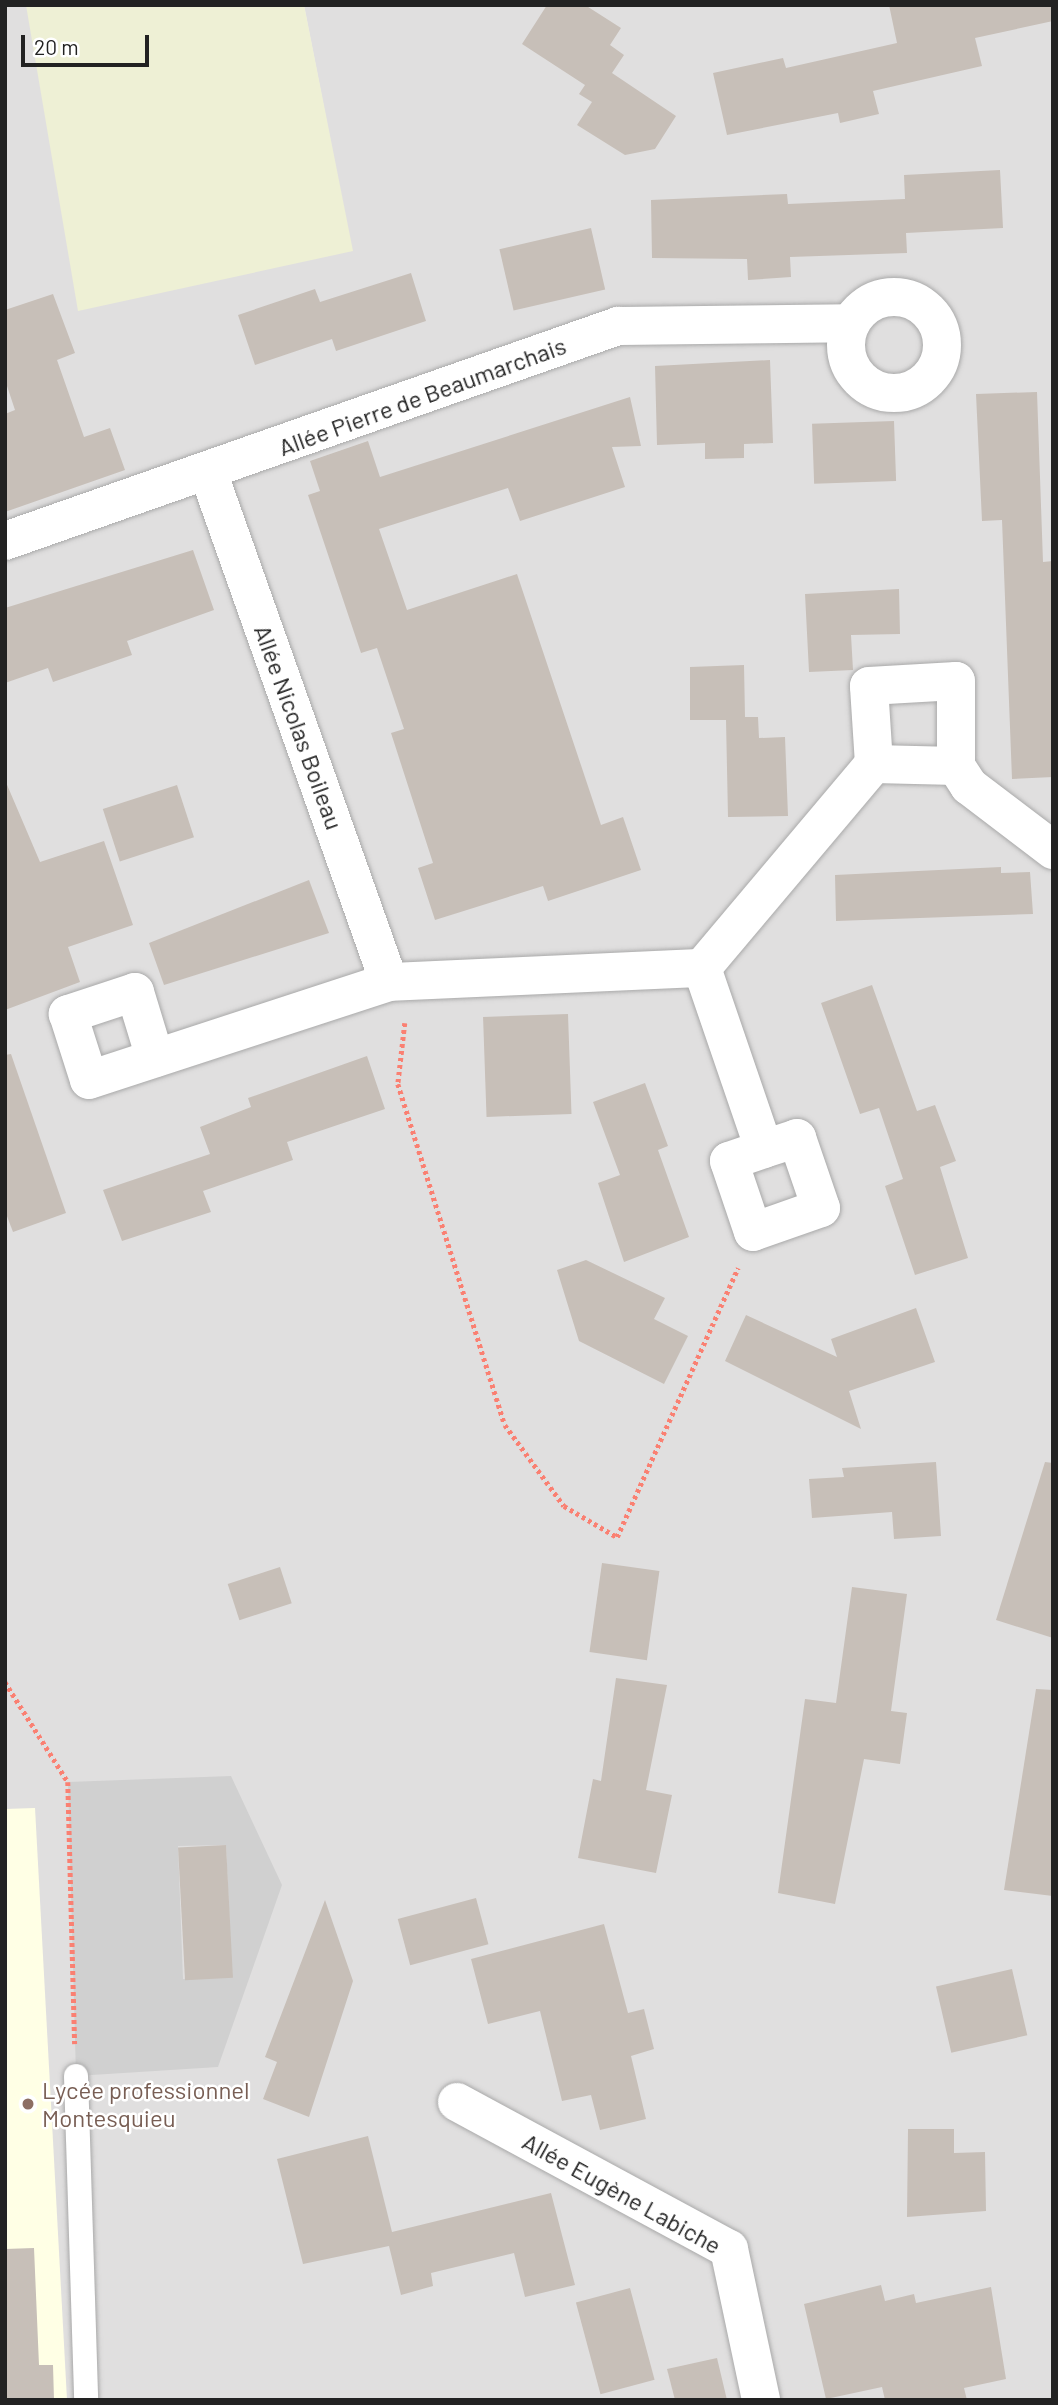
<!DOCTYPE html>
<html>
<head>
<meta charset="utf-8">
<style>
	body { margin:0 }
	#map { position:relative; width:1058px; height:2405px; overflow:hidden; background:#f2efe9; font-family:Barlow,sans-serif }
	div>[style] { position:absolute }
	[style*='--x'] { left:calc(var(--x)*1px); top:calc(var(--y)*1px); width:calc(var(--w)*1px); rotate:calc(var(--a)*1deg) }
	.residential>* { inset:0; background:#e0dfdf }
	.education>* { inset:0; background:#ffffe5 }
	.religious>* { inset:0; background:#d0d0d0 }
	.farmland>* { inset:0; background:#eef0d5 }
	.building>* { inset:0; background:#c7bfb8; transform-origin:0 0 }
	.path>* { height:4.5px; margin-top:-2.25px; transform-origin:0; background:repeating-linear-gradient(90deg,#fa8072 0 3.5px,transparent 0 7px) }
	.roads { filter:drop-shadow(0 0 2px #a9a9a9) drop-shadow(0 0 2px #a9a9a9) }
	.lane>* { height:24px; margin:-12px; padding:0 12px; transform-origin:12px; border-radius:12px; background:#fff }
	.street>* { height:38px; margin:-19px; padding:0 19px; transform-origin:19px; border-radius:19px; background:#fff }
	.street>.ring { margin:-19px; padding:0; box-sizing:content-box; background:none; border:38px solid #fff; border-radius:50% }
	.dots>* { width:19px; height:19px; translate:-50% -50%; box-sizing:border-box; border:4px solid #fff; border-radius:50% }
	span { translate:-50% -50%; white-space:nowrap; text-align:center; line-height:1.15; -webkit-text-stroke:5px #fff; paint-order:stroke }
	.street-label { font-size:24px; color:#222 }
	.education-label { font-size:24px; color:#785e54 }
	.left { translate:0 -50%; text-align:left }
	.frame { position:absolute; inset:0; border:7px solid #222; pointer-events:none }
	.scale { position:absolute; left:21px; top:35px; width:128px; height:32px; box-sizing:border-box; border:4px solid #222; border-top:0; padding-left:9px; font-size:21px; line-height:24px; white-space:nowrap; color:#222; -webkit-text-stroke:5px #fff; paint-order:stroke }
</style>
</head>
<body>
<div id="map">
	<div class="residential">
		<i style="clip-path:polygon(5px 5px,26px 5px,352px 251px,304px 5px,1053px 5px,1053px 2400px,5px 2400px)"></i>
	</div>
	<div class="education">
		<i style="clip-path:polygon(35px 1808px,67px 2400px,5px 2400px,5px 1809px)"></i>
	</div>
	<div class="religious">
		<i style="clip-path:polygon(evenodd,231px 1776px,282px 1885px,218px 2067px,76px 2076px,68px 1782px,231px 1776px,226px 1845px,232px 1977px,183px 1979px,178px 1846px,226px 1845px)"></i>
	</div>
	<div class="farmland">
		<i style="clip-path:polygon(26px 5px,304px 5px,353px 251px,78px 311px)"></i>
	</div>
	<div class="building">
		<i style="clip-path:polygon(547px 5px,585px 5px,621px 28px,610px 45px,624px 55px,612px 73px,676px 116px,655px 149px,625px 155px,577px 125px,592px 102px,579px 94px,585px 85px,522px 44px)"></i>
		<i style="clip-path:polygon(889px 5px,1053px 5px,1053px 21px,975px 38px,982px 66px,873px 91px,879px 114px,840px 123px,838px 113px,727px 135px,713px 73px,783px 58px,786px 68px,897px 43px)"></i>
		<i style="clip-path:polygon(1000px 170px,1003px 228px,906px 233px,907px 253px,790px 257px,791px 277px,748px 280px,747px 259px,652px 258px,651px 200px,787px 194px,788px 204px,905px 199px,904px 175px)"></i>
		<i style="left:591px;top:228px;width:63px;height:94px;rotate:77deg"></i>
		<i style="clip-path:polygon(411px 273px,426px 321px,336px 351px,332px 339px,255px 365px,238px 315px,315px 289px,320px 302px)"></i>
		<i style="clip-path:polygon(53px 294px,75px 353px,57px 360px,84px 437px,110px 428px,125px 470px,5px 512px,5px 414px,15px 410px,5px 380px,5px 310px)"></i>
		<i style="clip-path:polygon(770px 360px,773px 443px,744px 444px,744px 458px,705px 459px,705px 443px,657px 445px,655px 366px)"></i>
		<i style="clip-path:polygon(1037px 392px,1043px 562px,1053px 561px,1053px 777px,1012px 779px,1002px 520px,982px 521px,976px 394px)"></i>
		<i style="clip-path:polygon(630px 397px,641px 446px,612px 447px,625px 487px,520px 521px,508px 488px,379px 529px,407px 610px,517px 574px,601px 825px,623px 817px,641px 870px,548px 901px,543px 886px,435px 920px,418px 868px,433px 863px,391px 733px,404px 729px,377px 648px,361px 653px,308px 495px,320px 491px,310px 461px,368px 441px,380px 477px)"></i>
		<i style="left:894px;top:421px;width:60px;height:82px;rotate:88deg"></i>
		<i style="clip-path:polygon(193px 550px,214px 610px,127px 641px,132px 655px,53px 682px,48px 668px,5px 683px,5px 608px)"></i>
		<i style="clip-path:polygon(899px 589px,900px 634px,851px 635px,853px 670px,809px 672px,805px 594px)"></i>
		<i style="clip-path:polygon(744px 665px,745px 717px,758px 717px,759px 738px,785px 737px,788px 816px,728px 817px,726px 720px,690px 720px,690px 667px)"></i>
		<i style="clip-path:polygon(5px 780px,40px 862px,104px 841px,133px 925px,68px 947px,80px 982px,5px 1010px)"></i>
		<i style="left:177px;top:785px;width:55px;height:78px;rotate:72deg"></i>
		<i style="clip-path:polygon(1001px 867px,1001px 873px,1030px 872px,1033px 914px,836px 921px,835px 875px)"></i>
		<i style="clip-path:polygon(309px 880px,329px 933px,164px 985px,149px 943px)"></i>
		<i style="clip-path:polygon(872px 985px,917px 1111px,935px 1105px,956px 1161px,940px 1167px,968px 1258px,915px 1275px,885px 1186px,903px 1179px,879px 1108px,860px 1114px,821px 1003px)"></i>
		<i style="left:568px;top:1014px;width:100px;height:85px;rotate:88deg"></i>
		<i style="clip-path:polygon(11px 1054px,66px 1213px,13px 1232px,5px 1211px,5px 1055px)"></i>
		<i style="clip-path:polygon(367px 1056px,385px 1109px,287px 1142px,293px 1160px,203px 1191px,211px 1212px,122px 1241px,103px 1190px,210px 1154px,200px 1127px,251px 1107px,248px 1098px)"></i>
		<i style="clip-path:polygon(645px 1083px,668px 1146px,658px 1150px,689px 1237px,624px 1262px,598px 1183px,620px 1175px,593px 1102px)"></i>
		<i style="clip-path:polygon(586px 1260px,665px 1298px,654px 1319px,688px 1336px,664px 1384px,579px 1341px,557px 1270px)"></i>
		<i style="clip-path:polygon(916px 1308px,935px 1362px,849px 1391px,861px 1429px,725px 1361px,746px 1315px,837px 1357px,831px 1339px)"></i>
		<i style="clip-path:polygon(936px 1462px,941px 1536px,894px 1539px,892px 1512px,812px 1518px,809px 1479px,844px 1477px,842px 1468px)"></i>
		<i style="clip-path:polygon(1045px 1462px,1053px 1463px,1053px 1638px,996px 1620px)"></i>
		<i style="left:602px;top:1563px;width:58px;height:90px;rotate:8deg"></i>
		<i style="left:280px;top:1567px;width:38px;height:55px;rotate:72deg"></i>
		<i style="clip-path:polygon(852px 1587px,907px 1594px,891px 1711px,907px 1713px,900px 1764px,864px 1759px,835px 1904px,778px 1893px,805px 1699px,836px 1703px)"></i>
		<i style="clip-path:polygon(616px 1678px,667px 1685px,646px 1790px,672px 1795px,656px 1873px,578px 1858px,593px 1779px,601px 1781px)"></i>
		<i style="clip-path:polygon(1036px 1689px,1053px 1690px,1053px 1896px,1004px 1890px)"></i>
		<i style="left:226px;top:1845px;width:133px;height:48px;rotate:87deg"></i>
		<i style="left:476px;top:1898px;width:48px;height:81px;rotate:75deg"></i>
		<i style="clip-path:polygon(325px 1900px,353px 1981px,309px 2117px,263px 2099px,277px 2062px,265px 2057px)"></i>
		<i style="clip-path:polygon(604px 1924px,628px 2013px,644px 2009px,654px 2049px,631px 2056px,646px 2119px,600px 2130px,591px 2095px,562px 2101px,540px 2011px,488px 2024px,471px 1959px)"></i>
		<i style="left:1012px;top:1969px;width:68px;height:78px;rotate:77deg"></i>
		<i style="clip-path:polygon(908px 2129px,954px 2129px,954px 2153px,985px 2152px,986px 2211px,907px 2217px)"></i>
		<i style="clip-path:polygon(368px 2136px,392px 2232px,551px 2193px,575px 2285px,525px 2297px,514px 2253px,431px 2273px,433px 2286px,401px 2295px,389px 2246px,303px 2264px,277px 2159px)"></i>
		<i style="clip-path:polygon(34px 2248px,39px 2365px,53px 2365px,54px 2400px,5px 2400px,5px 2249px)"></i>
		<i style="clip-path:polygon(881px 2285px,885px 2301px,914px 2294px,916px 2303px,991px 2287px,1006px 2379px,964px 2388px,967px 2400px,885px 2400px,882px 2387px,826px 2399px,804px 2304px)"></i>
		<i style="left:630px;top:2288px;width:95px;height:56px;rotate:75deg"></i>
		<i style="clip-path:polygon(717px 2358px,727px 2400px,675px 2400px,667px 2369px)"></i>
	</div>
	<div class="path">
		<i style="--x:405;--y:1023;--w:61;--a:96.5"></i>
		<i style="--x:398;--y:1084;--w:357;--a:72.6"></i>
		<i style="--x:505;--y:1425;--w:100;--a:53.9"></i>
		<i style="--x:564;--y:1506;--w:61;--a:30.3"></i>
		<i style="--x:617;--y:1537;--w:295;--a:-65.8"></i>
		<i style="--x:5;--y:1682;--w:118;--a:57.8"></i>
		<i style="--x:68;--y:1782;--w:262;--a:88.5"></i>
	</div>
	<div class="roads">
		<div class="lane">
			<i style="--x:76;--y:2076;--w:324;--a:88.2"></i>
		</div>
		<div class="street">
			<i class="ring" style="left:846px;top:297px;width:58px;height:58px"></i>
			<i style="--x:208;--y:472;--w:541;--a:70.46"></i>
			<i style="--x:5;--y:541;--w:650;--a:-19.33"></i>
			<i style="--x:618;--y:326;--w:233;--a:-0.7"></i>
			<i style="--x:956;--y:766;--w:24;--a:57"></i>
			<i style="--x:969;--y:786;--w:106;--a:37.3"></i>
			<i style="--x:702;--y:968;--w:191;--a:71.1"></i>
			<i style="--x:764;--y:1149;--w:35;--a:-18"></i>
			<i style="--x:797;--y:1138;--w:74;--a:71.1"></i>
			<i style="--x:821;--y:1208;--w:72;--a:160.6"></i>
			<i style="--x:753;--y:1232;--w:75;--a:-108.7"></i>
			<i style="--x:729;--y:1161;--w:37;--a:-19"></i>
			<i style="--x:155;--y:1058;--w:69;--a:-106.9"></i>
			<i style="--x:135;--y:992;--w:71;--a:161.8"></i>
			<i style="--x:68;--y:1014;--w:69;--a:72.3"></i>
			<i style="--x:89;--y:1080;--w:316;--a:-18.1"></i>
			<i style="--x:389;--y:982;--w:313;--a:-2.6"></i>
			<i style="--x:702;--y:968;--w:267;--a:-49.9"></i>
			<i style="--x:874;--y:764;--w:78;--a:-93.7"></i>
			<i style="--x:869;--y:686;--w:87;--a:-3.3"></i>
			<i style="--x:956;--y:681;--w:85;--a:90"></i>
			<i style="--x:956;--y:766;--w:82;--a:-178.6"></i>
			<i style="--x:457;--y:2102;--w:309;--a:28.4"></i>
			<i style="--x:729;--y:2249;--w:154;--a:78"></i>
		</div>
	</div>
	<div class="dots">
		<i style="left:28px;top:2104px;background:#8d6e63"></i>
	</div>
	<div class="street-label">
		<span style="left:422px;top:396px;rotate:-20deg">Allée Pierre de Beaumarchais</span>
		<span style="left:299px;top:727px;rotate:70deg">Allée Nicolas Boileau</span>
		<span style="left:622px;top:2193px;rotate:29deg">Allée Eugène Labiche</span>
	</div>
	<div class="education-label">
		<span class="left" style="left:42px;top:2104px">Lycée professionnel<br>Montesquieu</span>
	</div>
	<div class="frame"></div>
	<div class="scale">20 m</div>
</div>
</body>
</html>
